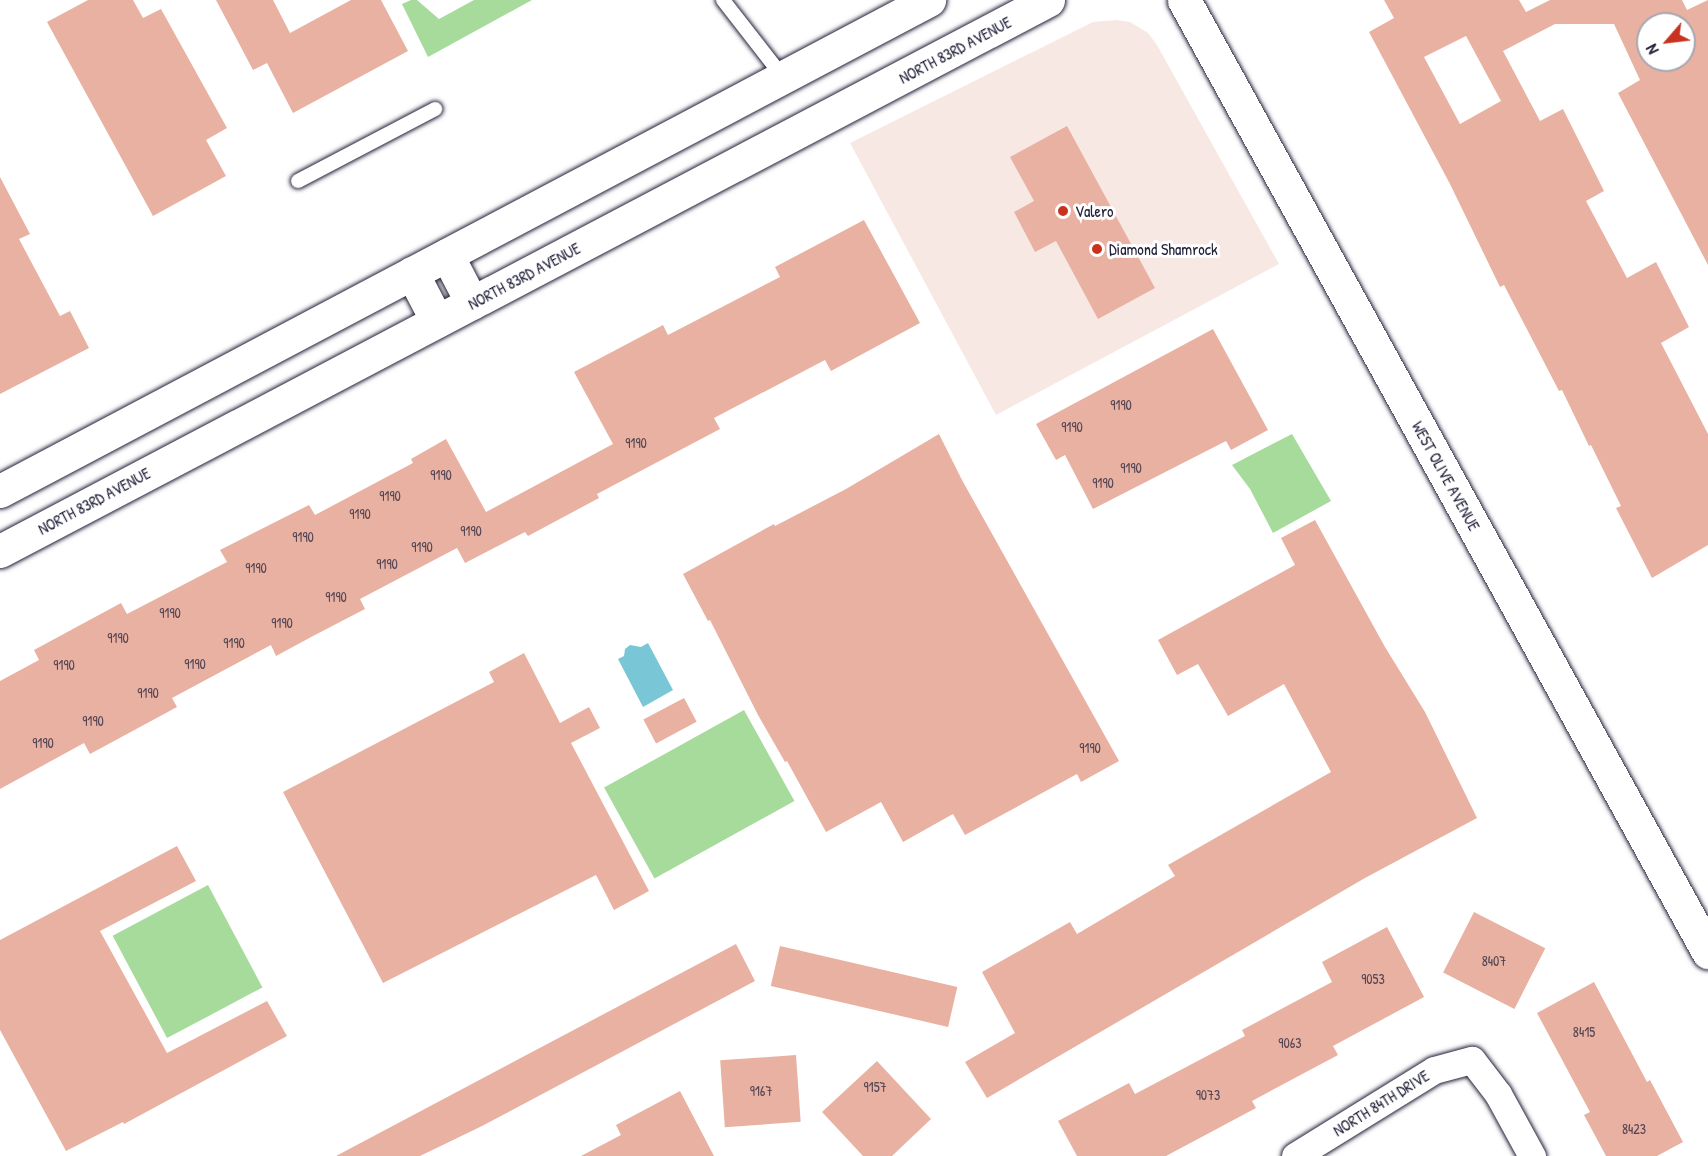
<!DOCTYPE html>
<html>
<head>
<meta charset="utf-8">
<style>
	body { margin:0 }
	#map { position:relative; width:1708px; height:1156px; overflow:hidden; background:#fff; font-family:"Patrick Hand",sans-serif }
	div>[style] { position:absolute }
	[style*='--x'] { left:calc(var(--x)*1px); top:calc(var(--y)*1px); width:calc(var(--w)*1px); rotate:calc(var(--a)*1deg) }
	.built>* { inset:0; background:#f8e8e3 }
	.green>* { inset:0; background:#a7db9c; transform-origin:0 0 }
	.water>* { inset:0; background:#79c6d6 }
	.building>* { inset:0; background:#e9b1a1; transform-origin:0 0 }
	.roads { filter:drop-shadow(0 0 2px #22223b) drop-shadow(0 0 2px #22223b) }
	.service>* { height:14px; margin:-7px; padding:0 7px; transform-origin:7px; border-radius:7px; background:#fff }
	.minor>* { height:27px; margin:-13.5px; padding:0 13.5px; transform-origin:13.5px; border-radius:13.5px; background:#fff }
	.secondary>* { height:33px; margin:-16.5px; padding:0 16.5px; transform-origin:16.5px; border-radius:16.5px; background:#fff }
	.dots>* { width:16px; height:16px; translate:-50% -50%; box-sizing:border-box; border:3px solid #fff; border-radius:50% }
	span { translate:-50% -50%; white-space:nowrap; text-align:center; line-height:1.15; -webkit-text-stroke:6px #fff; paint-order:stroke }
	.number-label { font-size:14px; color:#544654 }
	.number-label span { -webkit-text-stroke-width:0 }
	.street-label { font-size:16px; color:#22223b }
	.poi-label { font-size:16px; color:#22223b }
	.left { translate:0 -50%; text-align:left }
	.north { position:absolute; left:1636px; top:12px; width:60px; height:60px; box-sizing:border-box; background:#fff; border:2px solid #a7a7b1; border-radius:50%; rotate:242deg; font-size:16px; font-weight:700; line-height:24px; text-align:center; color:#22223b }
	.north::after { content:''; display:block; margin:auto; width:21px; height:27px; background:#c8321e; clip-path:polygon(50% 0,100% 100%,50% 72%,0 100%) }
</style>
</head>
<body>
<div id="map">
	<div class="built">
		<i style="clip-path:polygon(1116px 20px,1130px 22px,1148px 33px,1157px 45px,1279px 264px,996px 415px,850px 143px,1093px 22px)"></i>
	</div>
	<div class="green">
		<i style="clip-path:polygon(411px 0,417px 0,439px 19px,474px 0,532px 0,428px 57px,402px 4px)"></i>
		<i style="clip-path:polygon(1292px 434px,1331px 501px,1273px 533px,1250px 489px,1232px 465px)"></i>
		<i style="left:744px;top:710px;width:104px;height:160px;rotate:61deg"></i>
		<i style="left:208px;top:885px;width:116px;height:108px;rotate:62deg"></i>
	</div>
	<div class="water">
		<i style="clip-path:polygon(648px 643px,673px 690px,643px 707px,618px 659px,624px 656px,625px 649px,630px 645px,641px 647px)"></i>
	</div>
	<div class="building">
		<i style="clip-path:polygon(88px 0,133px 0,143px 18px,161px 9px,227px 128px,206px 140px,226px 176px,153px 216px,47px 22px)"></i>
		<i style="clip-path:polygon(216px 0,273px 0,290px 33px,351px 0,381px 0,408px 51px,293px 113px,267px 63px,253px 70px)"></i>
		<i style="clip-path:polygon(evenodd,1384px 0,1519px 0,1526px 12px,1550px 0,1682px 0,1687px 10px,1708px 0,1708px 265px,1618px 93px,1640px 80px,1614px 24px,1555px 24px,1503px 51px,1540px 121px,1563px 109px,1604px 191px,1586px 201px,1627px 278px,1656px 262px,1689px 327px,1661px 343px,1708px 434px,1708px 545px,1652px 578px,1616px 508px,1621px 506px,1591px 445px,1589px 446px,1562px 390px,1559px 391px,1504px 285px,1500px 287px,1450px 184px,1369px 32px,1394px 18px,1384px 0,1648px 24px,1684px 24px,1684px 60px,1648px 60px,1648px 24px,1384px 0,1466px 36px,1501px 101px,1460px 124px,1424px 57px,1466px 36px)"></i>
		<i style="clip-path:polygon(1067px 126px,1155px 288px,1098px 319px,1056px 241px,1035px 252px,1014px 212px,1034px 201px,1010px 157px)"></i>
		<i style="clip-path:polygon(0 177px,30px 234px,19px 239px,60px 316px,70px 311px,89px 348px,0 394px)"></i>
		<i style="clip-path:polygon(864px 220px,920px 323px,831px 371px,825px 360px,714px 418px,720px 429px,597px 494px,599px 498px,528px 536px,525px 532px,465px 563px,457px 548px,360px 599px,365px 609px,313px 636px,276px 656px,271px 645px,172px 698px,177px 707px,90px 754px,84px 743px,0 789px,0 681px,39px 660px,34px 650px,121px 603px,127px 614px,227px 562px,220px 550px,309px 505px,315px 515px,413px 463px,411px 459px,446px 439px,486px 512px,613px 444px,574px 372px,663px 325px,668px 335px,780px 277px,775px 267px)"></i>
		<i style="clip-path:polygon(1213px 329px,1268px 430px,1231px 450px,1226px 441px,1093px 509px,1065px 455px,1056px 460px,1036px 424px)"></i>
		<i style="clip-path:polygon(939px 434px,962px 480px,1119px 761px,1081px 782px,1077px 774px,965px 835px,953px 814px,903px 842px,881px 802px,826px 832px,787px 761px,785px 762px,758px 715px,710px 620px,708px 621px,683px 574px,774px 524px,775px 526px,846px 489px)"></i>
		<i style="clip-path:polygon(1315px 520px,1385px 647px,1425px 712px,1477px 818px,1365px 878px,987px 1098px,965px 1062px,1015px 1033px,982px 972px,1070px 922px,1077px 934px,1175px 876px,1168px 865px,1331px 772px,1284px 684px,1228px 716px,1198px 664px,1177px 675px,1158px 640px,1295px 565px,1281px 538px)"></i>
		<i style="clip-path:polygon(524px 653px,560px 723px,589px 707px,600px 728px,571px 743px,649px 891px,614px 910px,596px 875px,383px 983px,283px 792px,494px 682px,489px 672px)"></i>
		<i style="left:684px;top:698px;width:27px;height:46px;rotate:62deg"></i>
		<i style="clip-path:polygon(177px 846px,196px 881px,100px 931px,167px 1053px,267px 1001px,287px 1036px,124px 1124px,123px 1122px,66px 1151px,0 1030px,0 940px)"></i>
		<i style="left:1474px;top:912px;width:80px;height:68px;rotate:27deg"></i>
		<i style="clip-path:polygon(1387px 927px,1424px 997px,1333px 1046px,1338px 1055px,1252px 1101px,1256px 1108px,1166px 1156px,1077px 1156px,1058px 1121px,1129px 1083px,1135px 1094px,1245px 1036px,1242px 1030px,1332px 982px,1322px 962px)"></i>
		<i style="clip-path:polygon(736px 944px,755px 981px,482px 1126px,420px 1156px,336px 1156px)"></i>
		<i style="left:780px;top:946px;width:182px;height:41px;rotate:13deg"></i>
		<i style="clip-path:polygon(1594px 982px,1647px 1082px,1650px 1080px,1683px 1142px,1657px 1156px,1606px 1156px,1584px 1115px,1590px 1112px,1537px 1013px)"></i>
		<i style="left:796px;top:1055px;width:67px;height:76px;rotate:86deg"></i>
		<i style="clip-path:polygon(877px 1061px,931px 1119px,892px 1156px,863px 1156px,822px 1112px)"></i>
		<i style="clip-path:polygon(680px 1091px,714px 1156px,581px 1156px,621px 1135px,616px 1125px)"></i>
	</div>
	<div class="roads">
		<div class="service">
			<i style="--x:723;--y:0;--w:98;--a:52.1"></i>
			<i style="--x:298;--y:181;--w:155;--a:-27.7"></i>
		</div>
		<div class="minor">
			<i style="--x:1295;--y:1156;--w:163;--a:-31.7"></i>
			<i style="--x:1434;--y:1070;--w:39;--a:-15"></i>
			<i style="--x:1472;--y:1060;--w:43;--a:52.6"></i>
			<i style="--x:1498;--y:1094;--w:71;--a:61.3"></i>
		</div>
		<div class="secondary">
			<i style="--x:1184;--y:0;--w:1087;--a:61.17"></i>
			<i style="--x:447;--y:255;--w:54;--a:62.5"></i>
			<i style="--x:412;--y:273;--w:54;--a:62.5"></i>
			<i style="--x:0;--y:491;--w:1051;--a:-27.86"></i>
			<i style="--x:0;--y:551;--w:1184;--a:-27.73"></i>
		</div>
	</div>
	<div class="dots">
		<i style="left:1063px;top:211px;background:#c8321e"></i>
		<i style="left:1097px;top:249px;background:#c8321e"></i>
	</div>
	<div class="number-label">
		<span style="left:1121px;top:405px">9190</span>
		<span style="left:1072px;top:427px">9190</span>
		<span style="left:636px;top:443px">9190</span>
		<span style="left:1131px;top:468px">9190</span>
		<span style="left:441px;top:475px">9190</span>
		<span style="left:1103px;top:483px">9190</span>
		<span style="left:390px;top:496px">9190</span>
		<span style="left:360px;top:514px">9190</span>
		<span style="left:471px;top:531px">9190</span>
		<span style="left:303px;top:537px">9190</span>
		<span style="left:422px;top:547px">9190</span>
		<span style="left:387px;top:564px">9190</span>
		<span style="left:256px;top:568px">9190</span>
		<span style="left:336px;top:597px">9190</span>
		<span style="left:170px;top:613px">9190</span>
		<span style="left:282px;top:623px">9190</span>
		<span style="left:118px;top:638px">9190</span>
		<span style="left:234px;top:643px">9190</span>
		<span style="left:195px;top:664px">9190</span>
		<span style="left:64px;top:665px">9190</span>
		<span style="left:148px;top:693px">9190</span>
		<span style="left:93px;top:721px">9190</span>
		<span style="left:43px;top:743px">9190</span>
		<span style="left:1090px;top:748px">9190</span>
		<span style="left:1494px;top:961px">8407</span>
		<span style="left:1373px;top:979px">9053</span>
		<span style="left:1584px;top:1032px">8415</span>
		<span style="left:1290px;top:1043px">9063</span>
		<span style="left:875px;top:1087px">9157</span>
		<span style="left:761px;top:1091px">9167</span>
		<span style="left:1208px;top:1095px">9073</span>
		<span style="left:1634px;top:1129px">8423</span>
	</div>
	<div class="street-label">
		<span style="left:955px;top:50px;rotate:-28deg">NORTH 83RD AVENUE</span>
		<span style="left:524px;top:276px;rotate:-28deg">NORTH 83RD AVENUE</span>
		<span style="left:1446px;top:476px;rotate:61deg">WEST OLIVE AVENUE</span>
		<span style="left:94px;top:501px;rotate:-28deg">NORTH 83RD AVENUE</span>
		<span style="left:1381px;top:1103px;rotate:-32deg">NORTH 84TH DRIVE</span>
	</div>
	<div class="poi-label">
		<span class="left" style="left:1075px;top:211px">Valero</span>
		<span class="left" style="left:1109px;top:249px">Diamond Shamrock</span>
	</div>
	<div class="north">N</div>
</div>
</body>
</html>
